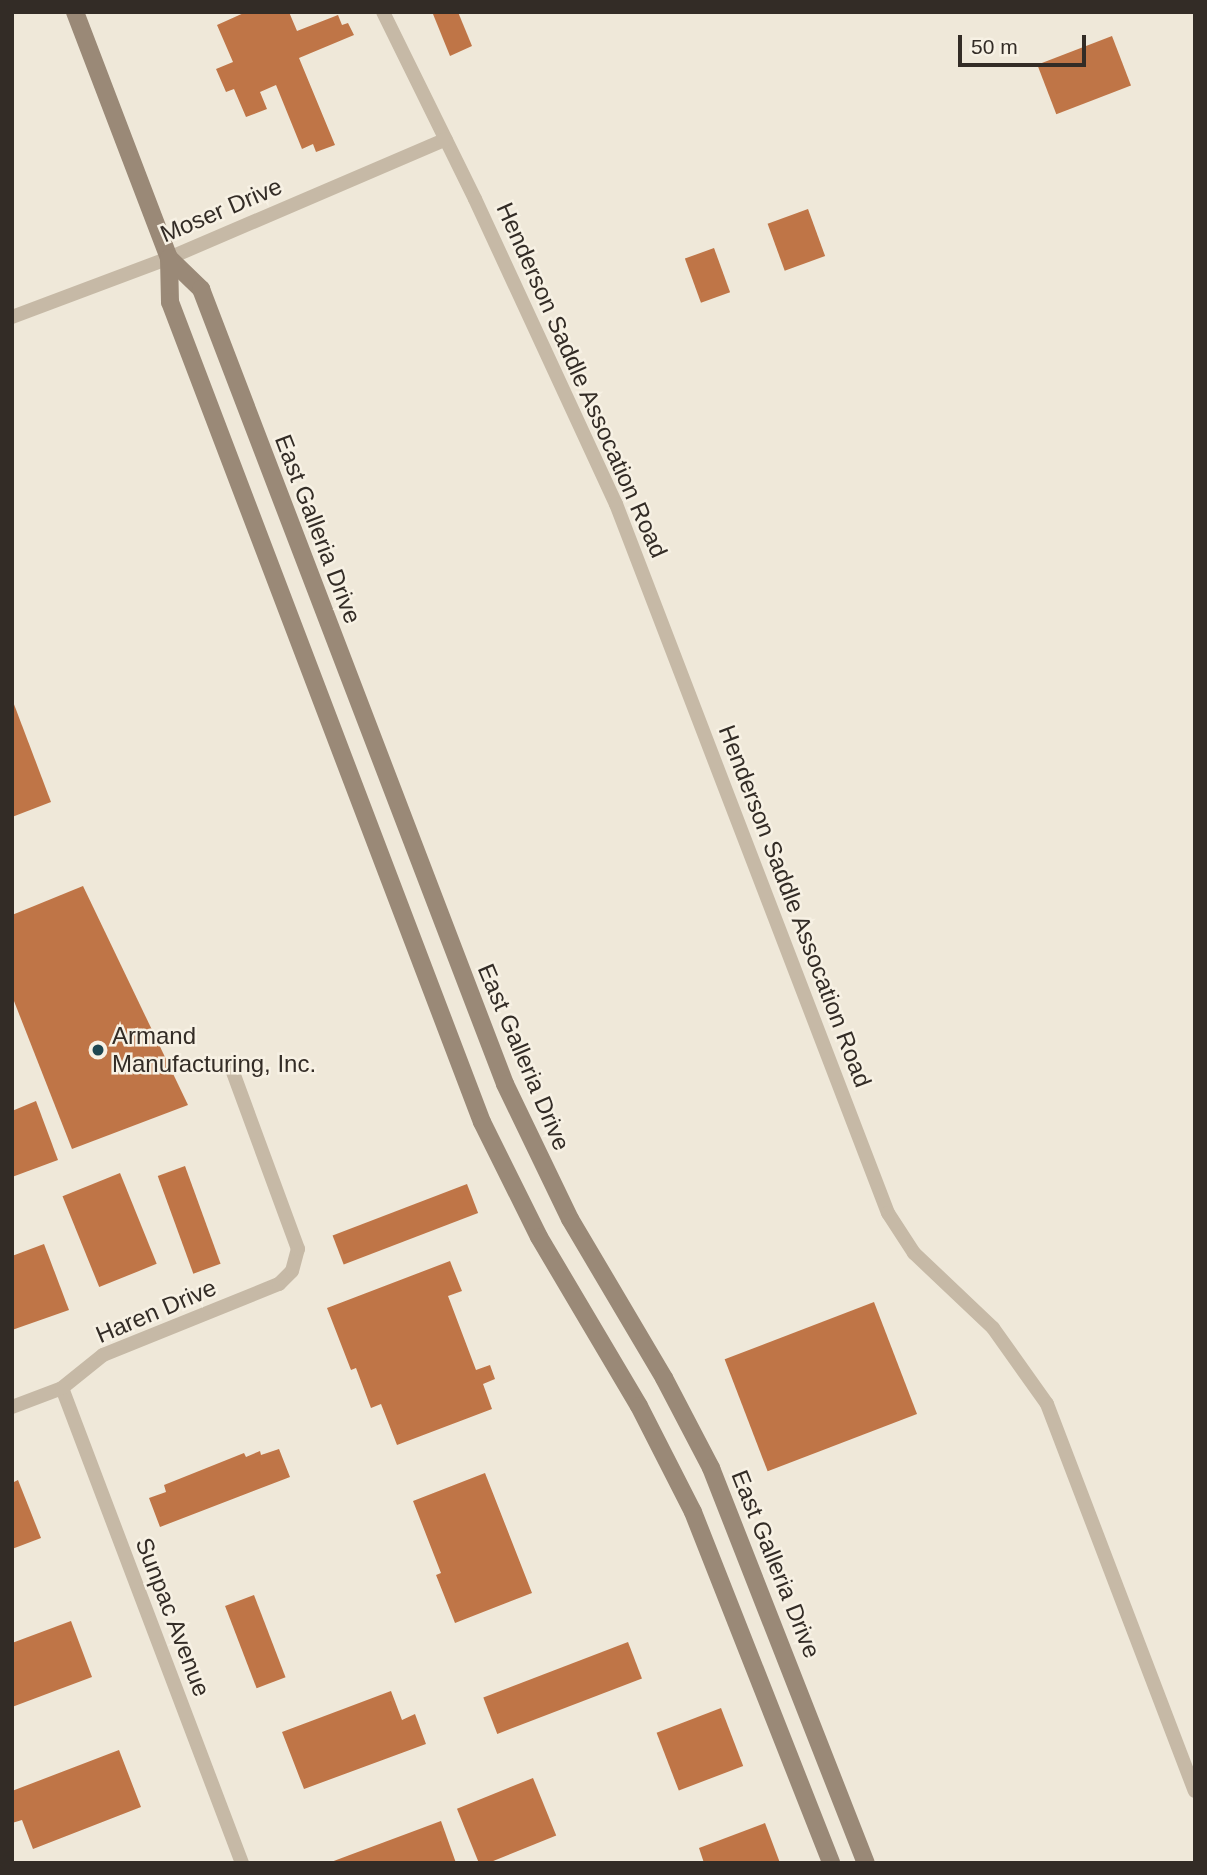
<!DOCTYPE html>
<html>
<head>
<meta charset="utf-8">
<style>
	body { margin:0 }
	#map { position:relative; width:1207px; height:1875px; overflow:hidden; background:#efe8d9; font-family:Helvetica,sans-serif }
	div>[style] { position:absolute }
	[style*='--x'] { left:calc(var(--x)*1px); top:calc(var(--y)*1px); width:calc(var(--w)*1px); rotate:calc(var(--a)*1deg) }
	.building>* { inset:0; background:#bf7547; transform-origin:0 0 }
	.minor>* { height:14px; margin:-7px; padding:0 7px; transform-origin:7px; border-radius:7px; background:#c6b9a6 }
	.secondary>* { height:18px; margin:-9px; padding:0 9px; transform-origin:9px; border-radius:9px; background:#9a8977 }
	.dots>* { width:19px; height:19px; translate:-50% -50%; box-sizing:border-box; border:4px solid #f7f1e4; border-radius:50% }
	span { translate:-50% -50%; white-space:nowrap; text-align:center; line-height:1.15; -webkit-text-stroke:5px #f7f1e4; paint-order:stroke }
	.street-label { font-size:24px; color:#332c26 }
	.poi-label { font-size:24px; color:#332c26 }
	.left { translate:0 -50%; text-align:left }
	.frame { position:absolute; inset:0; border:14px solid #332c26; pointer-events:none }
	.scale { position:absolute; left:958px; top:35px; width:128px; height:32px; box-sizing:border-box; border:4px solid #332c26; border-top:0; padding-left:9px; font-size:21px; line-height:24px; white-space:nowrap; color:#332c26; -webkit-text-stroke:5px #f7f1e4; paint-order:stroke }
</style>
</head>
<body>
<div id="map">
	<div class="building">
		<i style="clip-path:polygon(246px 12px,289px 12px,297px 31px,338px 15px,342px 25px,348px 23px,354px 35px,299px 58px,335px 145px,316px 152px,313px 144px,302px 149px,276px 85px,260px 92px,267px 109px,246px 117px,234px 89px,226px 92px,216px 69px,233px 62px,217px 25px)"></i>
		<i style="clip-path:polygon(437px 12px,458px 12px,472px 46px,450px 56px,433px 14px)"></i>
		<i style="left:1112px;top:36px;width:53px;height:80px;rotate:69deg"></i>
		<i style="left:808px;top:209px;width:50px;height:43px;rotate:70deg"></i>
		<i style="left:714px;top:248px;width:47px;height:31px;rotate:70deg"></i>
		<i style="clip-path:polygon(12px 699px,51px 802px,12px 817px)"></i>
		<i style="clip-path:polygon(83px 886px,188px 1105px,72px 1149px,12px 996px,12px 915px)"></i>
		<i style="clip-path:polygon(36px 1101px,58px 1160px,12px 1177px,12px 1111px)"></i>
		<i style="left:185px;top:1166px;width:104px;height:29px;rotate:70deg"></i>
		<i style="left:120px;top:1173px;width:98px;height:62px;rotate:68deg"></i>
		<i style="left:467px;top:1184px;width:31px;height:144px;rotate:69deg"></i>
		<i style="clip-path:polygon(44px 1244px,69px 1310px,12px 1330px,12px 1256px)"></i>
		<i style="clip-path:polygon(450px 1261px,462px 1291px,448px 1296px,476px 1370px,490px 1365px,495px 1379px,483px 1384px,492px 1409px,397px 1445px,381px 1404px,371px 1408px,356px 1368px,351px 1370px,327px 1308px)"></i>
		<i style="left:874px;top:1302px;width:120px;height:160px;rotate:69deg"></i>
		<i style="clip-path:polygon(279px 1449px,290px 1477px,160px 1527px,149px 1498px,166px 1492px,164px 1485px,244px 1453px,246px 1457px,260px 1451px,261px 1455px)"></i>
		<i style="clip-path:polygon(485px 1473px,532px 1593px,455px 1623px,436px 1575px,441px 1573px,413px 1501px)"></i>
		<i style="clip-path:polygon(18px 1480px,41px 1538px,12px 1549px,12px 1483px)"></i>
		<i style="left:254px;top:1595px;width:88px;height:31px;rotate:69deg"></i>
		<i style="clip-path:polygon(71px 1621px,92px 1677px,12px 1707px,12px 1643px)"></i>
		<i style="left:628px;top:1642px;width:39px;height:155px;rotate:69deg"></i>
		<i style="clip-path:polygon(391px 1691px,402px 1720px,415px 1714px,426px 1744px,304px 1789px,282px 1732px)"></i>
		<i style="left:721px;top:1708px;width:62px;height:69px;rotate:69deg"></i>
		<i style="clip-path:polygon(119px 1750px,141px 1807px,33px 1849px,22px 1820px,12px 1823px,12px 1791px)"></i>
		<i style="left:533px;top:1778px;width:62px;height:82px;rotate:68deg"></i>
		<i style="clip-path:polygon(441px 1821px,456px 1863px,331px 1863px,331px 1862px)"></i>
		<i style="clip-path:polygon(765px 1823px,780px 1863px,704px 1863px,699px 1848px)"></i>
	</div>
	<div class="minor">
		<i style="--x:383;--y:12;--w:208;--a:63.8"></i>
		<i style="--x:475;--y:199;--w:336;--a:65.2"></i>
		<i style="--x:616;--y:504;--w:759;--a:69.01"></i>
		<i style="--x:888;--y:1213;--w:48;--a:57"></i>
		<i style="--x:914;--y:1253;--w:109;--a:43.5"></i>
		<i style="--x:993;--y:1328;--w:93;--a:54.6"></i>
		<i style="--x:1047;--y:1404;--w:414;--a:69.1"></i>
		<i style="--x:12;--y:317;--w:168;--a:-20.6"></i>
		<i style="--x:169;--y:258;--w:301;--a:-23.2"></i>
		<i style="--x:62;--y:1388;--w:508;--a:69.25"></i>
		<i style="--x:12;--y:1407;--w:53;--a:-20.8"></i>
		<i style="--x:62;--y:1388;--w:53;--a:-38.8"></i>
		<i style="--x:103;--y:1355;--w:190;--a:-22"></i>
		<i style="--x:279;--y:1284;--w:18;--a:-45"></i>
		<i style="--x:292;--y:1271;--w:23;--a:-75"></i>
		<i style="--x:298;--y:1249;--w:194;--a:-110.2"></i>
	</div>
	<div class="secondary">
		<i style="--x:75;--y:12;--w:263;--a:69.1"></i>
		<i style="--x:169;--y:258;--w:44;--a:88.7"></i>
		<i style="--x:170;--y:302;--w:877;--a:69.17"></i>
		<i style="--x:482;--y:1122;--w:128;--a:63.6"></i>
		<i style="--x:539;--y:1237;--w:196;--a:59.4"></i>
		<i style="--x:639;--y:1406;--w:119;--a:63"></i>
		<i style="--x:693;--y:1512;--w:377;--a:68.5"></i>
		<i style="--x:169;--y:258;--w:45;--a:44.1"></i>
		<i style="--x:201;--y:289;--w:851;--a:69.07"></i>
		<i style="--x:505;--y:1084;--w:150;--a:64.3"></i>
		<i style="--x:570;--y:1219;--w:185;--a:59.4"></i>
		<i style="--x:664;--y:1378;--w:102;--a:62.4"></i>
		<i style="--x:711;--y:1468;--w:424;--a:68.6"></i>
	</div>
	<div class="dots">
		<i style="left:98px;top:1050px;background:#1e4751"></i>
	</div>
	<div class="street-label">
		<span style="left:221px;top:210px;rotate:-23deg">Moser Drive</span>
		<span style="left:582px;top:380px;rotate:66deg">Henderson Saddle Assocation Road</span>
		<span style="left:318px;top:529px;rotate:69deg">East Galleria Drive</span>
		<span style="left:795px;top:906px;rotate:69deg">Henderson Saddle Assocation Road</span>
		<span style="left:524px;top:1057px;rotate:67deg">East Galleria Drive</span>
		<span style="left:156px;top:1311px;rotate:-23deg">Haren Drive</span>
		<span style="left:776px;top:1564px;rotate:68deg">East Galleria Drive</span>
		<span style="left:173px;top:1617px;rotate:69deg">Sunpac Avenue</span>
	</div>
	<div class="poi-label">
		<span class="left" style="left:112px;top:1050px">Armand<br>Manufacturing, Inc.</span>
	</div>
	<div class="frame"></div>
	<div class="scale">50 m</div>
</div>
</body>
</html>
